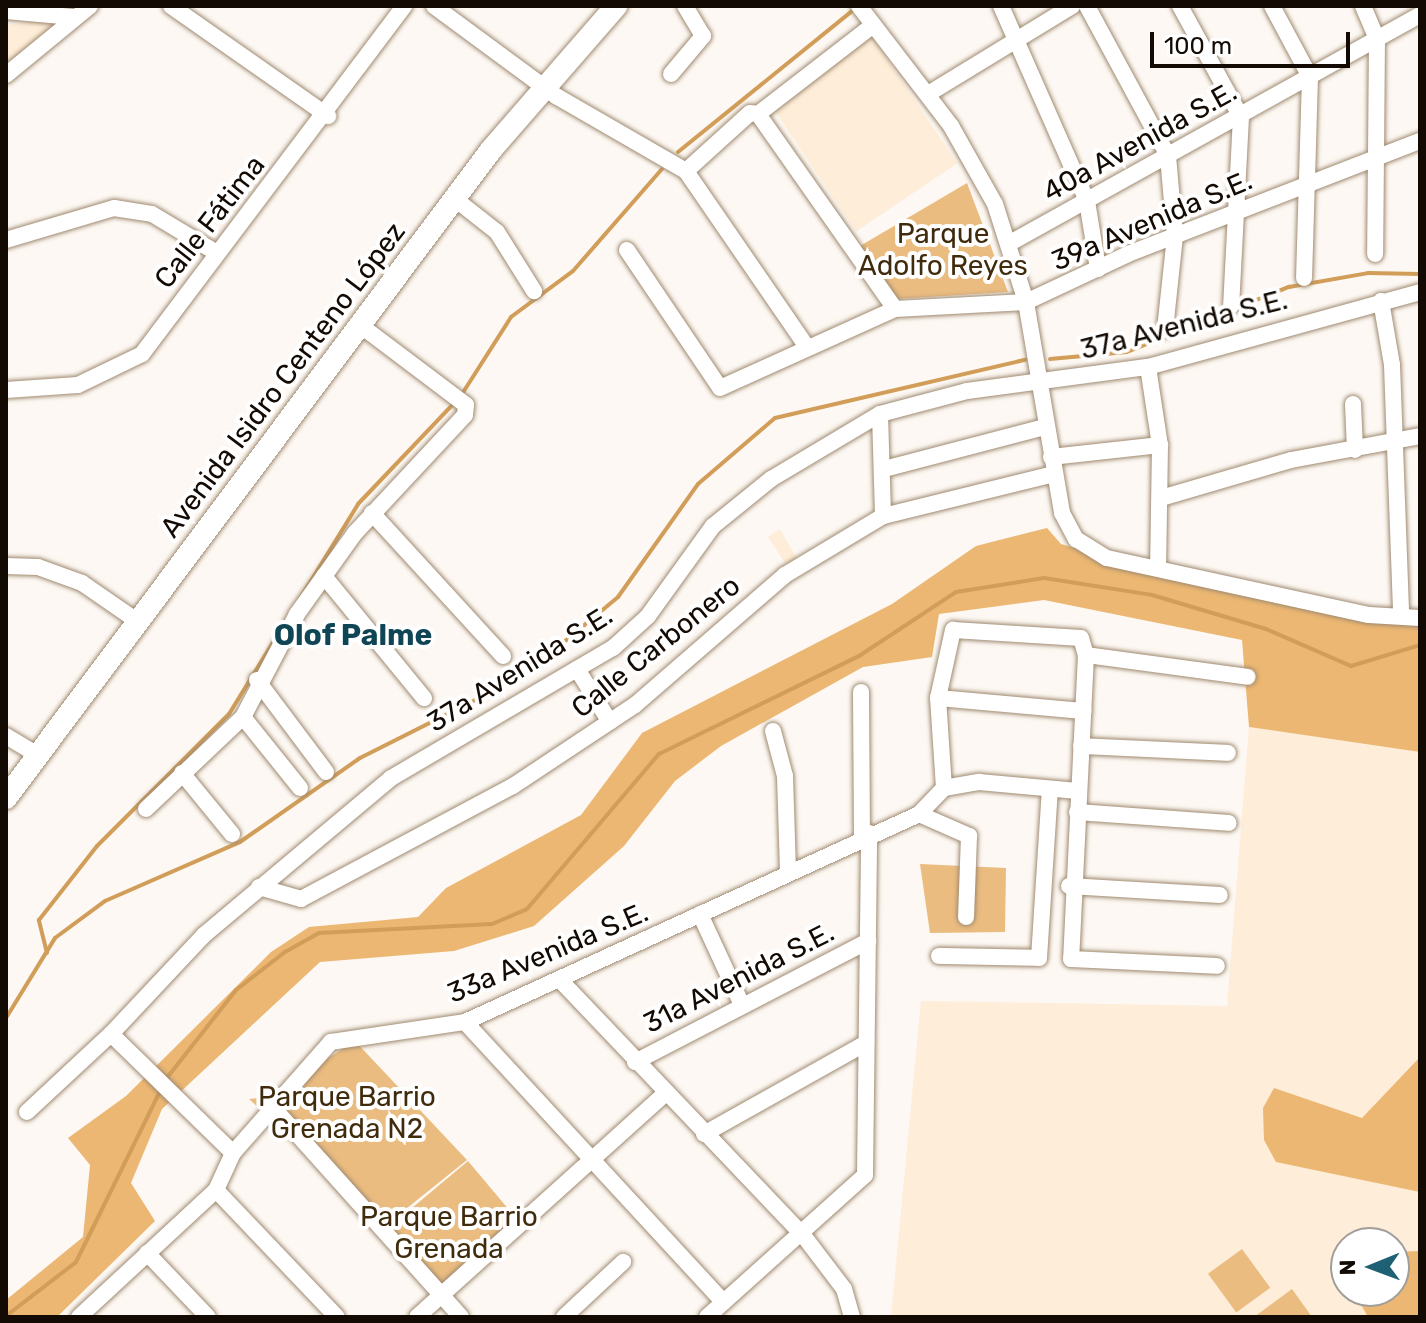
<!DOCTYPE html>
<html>
<head>
<meta charset="utf-8">
<style>
	body { margin:0 }
	#map { position:relative; width:1426px; height:1323px; overflow:hidden; background:#fdf8f3; font-family:Rubik,sans-serif }
	div>[style] { position:absolute }
	[style*='--x'] { left:calc(var(--x)*1px); top:calc(var(--y)*1px); width:calc(var(--w)*1px); rotate:calc(var(--a)*1deg) }
	.built>* { inset:0; background:#feedd8; transform-origin:0 0 }
	.green>* { inset:0; background:#ebbc80; transform-origin:0 0 }
	.forest>* { inset:0; background:#ecb772 }
	.stream>* { height:4px; margin:-2px; padding:0 2px; transform-origin:2px; border-radius:2px; background:#d19d58 }
	.roads { filter:drop-shadow(0 0 2px #9f8a70) drop-shadow(0 0 2px #9f8a70) }
	.street>* { height:16px; margin:-8px; padding:0 8px; transform-origin:8px; border-radius:8px; background:#fff }
	.secondary>* { height:22px; margin:-11px; padding:0 11px; transform-origin:11px; border-radius:11px; background:#fff }
	span { translate:-50% -50%; white-space:nowrap; text-align:center; line-height:1.15; -webkit-text-stroke:8px #fff; paint-order:stroke }
	.street-label { font-size:28px; color:#120a03 }
	.park-label { font-size:28px; color:#402b0c }
	.neighbourhood-label { font-size:30px; color:#0f4555; font-weight:700 }
	.frame { position:absolute; inset:0; border:8px solid #120a03; pointer-events:none }
	.north { position:absolute; left:1330px; top:1227px; width:80px; height:80px; box-sizing:border-box; background:#fff; border:2px solid #a09d9a; border-radius:50%; rotate:269deg; font-size:22px; font-weight:700; line-height:32px; text-align:center; color:#120a03 }
	.north::after { content:''; display:block; margin:auto; width:28px; height:36px; background:#1e6074; clip-path:polygon(50% 0,100% 100%,50% 72%,0 100%) }
	.scale { position:absolute; left:1150px; top:32px; width:200px; height:36px; box-sizing:border-box; border:4px solid #120a03; border-top:0; padding-left:10px; font-size:24px; line-height:28px; white-space:nowrap; color:#120a03; -webkit-text-stroke:6px #fff; paint-order:stroke }
</style>
</head>
<body>
<div id="map">
	<div class="built">
		<i style="clip-path:polygon(73px 17px,6px 77px,6px 25px)"></i>
		<i style="left:870px;top:34px;width:156px;height:122px;rotate:56deg"></i>
		<i style="clip-path:polygon(780px 529px,800px 564px,789px 569px,768px 537px)"></i>
		<i style="clip-path:polygon(evenodd,1249px 727px,1420px 752px,1420px 1317px,891px 1317px,921px 1001px,1227px 1006px,1249px 727px,1346px 1243px,1394px 1243px,1394px 1291px,1346px 1291px,1346px 1243px)"></i>
	</div>
	<div class="green">
		<i style="clip-path:polygon(967px 183px,1008px 292px,896px 299px,860px 246px)"></i>
		<i style="clip-path:polygon(920px 864px,1006px 868px,1005px 932px,930px 933px)"></i>
		<i style="clip-path:polygon(355px 1041px,467px 1160px,386px 1225px,249px 1099px,266px 1097px)"></i>
		<i style="left:468px;top:1161px;width:80px;height:109px;rotate:50deg"></i>
		<i style="left:1242px;top:1249px;width:48px;height:42px;rotate:54deg"></i>
		<i style="clip-path:polygon(1292px 1289px,1312px 1317px,1254px 1317px)"></i>
	</div>
	<div class="forest">
		<i style="clip-path:polygon(1047px 528px,1061px 544px,1107px 558px,1420px 619px,1420px 752px,1249px 727px,1242px 640px,1044px 600px,939px 614px,932px 657px,863px 667px,721px 746px,675px 781px,624px 846px,534px 926px,454px 951px,320px 962px,162px 1109px,131px 1183px,155px 1221px,57px 1317px,6px 1317px,6px 1300px,83px 1237px,90px 1165px,68px 1138px,126px 1096px,271px 952px,309px 927px,418px 917px,446px 888px,581px 815px,642px 733px,892px 604px,976px 546px)"></i>
		<i style="clip-path:polygon(1420px 1057px,1420px 1192px,1276px 1162px,1264px 1140px,1263px 1108px,1274px 1088px,1362px 1118px)"></i>
		<i style="clip-path:polygon(1420px 1251px,1420px 1317px,1368px 1317px,1353px 1291px,1394px 1291px,1394px 1252px)"></i>
	</div>
	<div class="stream">
		<i style="--x:678;--y:152;--w:223;--a:-39"></i>
		<i style="--x:1050;--y:359;--w:77;--a:-5.2"></i>
		<i style="--x:1127;--y:352;--w:175;--a:-21.9"></i>
		<i style="--x:1289;--y:287;--w:80;--a:-10"></i>
		<i style="--x:1368;--y:273;--w:52;--a:1.1"></i>
		<i style="--x:462;--y:394;--w:91;--a:-57.5"></i>
		<i style="--x:511;--y:317;--w:77;--a:-36.6"></i>
		<i style="--x:573;--y:271;--w:135;--a:-48.9"></i>
		<i style="--x:47;--y:953;--w:34;--a:-104"></i>
		<i style="--x:39;--y:920;--w:94;--a:-51.9"></i>
		<i style="--x:97;--y:846;--w:187;--a:-45"></i>
		<i style="--x:229;--y:714;--w:246;--a:-58.4"></i>
		<i style="--x:358;--y:504;--w:142;--a:-46.4"></i>
		<i style="--x:6;--y:1018;--w:94;--a:-58.5"></i>
		<i style="--x:55;--y:938;--w:62;--a:-36.5"></i>
		<i style="--x:105;--y:901;--w:147;--a:-23.6"></i>
		<i style="--x:240;--y:842;--w:146;--a:-35"></i>
		<i style="--x:360;--y:758;--w:182;--a:-26.7"></i>
		<i style="--x:523;--y:676;--w:124;--a:-39.7"></i>
		<i style="--x:618;--y:597;--w:138;--a:-54.7"></i>
		<i style="--x:698;--y:484;--w:101;--a:-40.6"></i>
		<i style="--x:775;--y:418;--w:257;--a:-13.1"></i>
		<i style="--x:166;--y:1079;--w:113;--a:-51.8"></i>
		<i style="--x:236;--y:990;--w:62;--a:-37.8"></i>
		<i style="--x:285;--y:952;--w:39;--a:-29"></i>
		<i style="--x:319;--y:933;--w:173;--a:-3"></i>
		<i style="--x:492;--y:924;--w:38;--a:-23"></i>
		<i style="--x:527;--y:909;--w:204;--a:-49.6"></i>
		<i style="--x:659;--y:754;--w:223;--a:-26.1"></i>
		<i style="--x:859;--y:656;--w:116;--a:-33.4"></i>
		<i style="--x:956;--y:592;--w:89;--a:-9"></i>
		<i style="--x:1044;--y:578;--w:109;--a:8.9"></i>
		<i style="--x:1152;--y:595;--w:119;--a:16.6"></i>
		<i style="--x:1266;--y:629;--w:93;--a:23.5"></i>
		<i style="--x:1351;--y:666;--w:72;--a:-16.9"></i>
		<i style="--x:6;--y:1316;--w:88;--a:-37.6"></i>
		<i style="--x:76;--y:1262;--w:191;--a:-63.8"></i>
	</div>
	<div class="roads">
		<div class="street">
			<i style="--x:171;--y:6;--w:192;--a:35"></i>
			<i style="--x:434;--y:6;--w:152;--a:36.4"></i>
			<i style="--x:556;--y:96;--w:150;--a:30"></i>
			<i style="--x:686;--y:171;--w:214;--a:55.5"></i>
			<i style="--x:859;--y:6;--w:151;--a:52.5"></i>
			<i style="--x:951;--y:126;--w:90;--a:60.6"></i>
			<i style="--x:995;--y:204;--w:103;--a:72.4"></i>
			<i style="--x:1026;--y:302;--w:214;--a:80.3"></i>
			<i style="--x:1062;--y:513;--w:30;--a:62"></i>
			<i style="--x:1076;--y:539;--w:36;--a:32"></i>
			<i style="--x:1107;--y:558;--w:268;--a:12.3"></i>
			<i style="--x:1369;--y:615;--w:51;--a:3.4"></i>
			<i style="--x:1001;--y:6;--w:213;--a:66.2"></i>
			<i style="--x:1087;--y:201;--w:69;--a:80.8"></i>
			<i style="--x:1087;--y:6;--w:170;--a:61.6"></i>
			<i style="--x:1168;--y:156;--w:80;--a:85"></i>
			<i style="--x:1175;--y:236;--w:94;--a:96.1"></i>
			<i style="--x:1180;--y:6;--w:127;--a:61.2"></i>
			<i style="--x:1241;--y:117;--w:189;--a:93"></i>
			<i style="--x:1272;--y:6;--w:81;--a:61.8"></i>
			<i style="--x:1310;--y:77;--w:201;--a:91.7"></i>
			<i style="--x:1363;--y:6;--w:36;--a:67"></i>
			<i style="--x:1377;--y:39;--w:215;--a:90.5"></i>
			<i style="--x:6;--y:11;--w:67;--a:5.1"></i>
			<i style="--x:671;--y:74;--w:50;--a:-49.9"></i>
			<i style="--x:703;--y:36;--w:35;--a:-121"></i>
			<i style="--x:6;--y:75;--w:109;--a:-39.4"></i>
			<i style="--x:928;--y:94;--w:169;--a:-31.4"></i>
			<i style="--x:758;--y:114;--w:238;--a:54.9"></i>
			<i style="--x:686;--y:171;--w:86;--a:-42.2"></i>
			<i style="--x:750;--y:113;--w:8;--a:7"></i>
			<i style="--x:758;--y:114;--w:145;--a:-37.7"></i>
			<i style="--x:455;--y:199;--w:53;--a:38.2"></i>
			<i style="--x:497;--y:232;--w:70;--a:57.9"></i>
			<i style="--x:6;--y:240;--w:113;--a:-16.5"></i>
			<i style="--x:114;--y:208;--w:38;--a:9"></i>
			<i style="--x:152;--y:214;--w:76;--a:31"></i>
			<i style="--x:1010;--y:243;--w:469;--a:-29.1"></i>
			<i style="--x:627;--y:250;--w:166;--a:56"></i>
			<i style="--x:720;--y:388;--w:192;--a:-24.3"></i>
			<i style="--x:895;--y:309;--w:131;--a:-3.1"></i>
			<i style="--x:1026;--y:302;--w:113;--a:-25.2"></i>
			<i style="--x:1128;--y:254;--w:313;--a:-21.2"></i>
			<i style="--x:1381;--y:301;--w:65;--a:80.2"></i>
			<i style="--x:1392;--y:365;--w:251;--a:87.9"></i>
			<i style="--x:1148;--y:367;--w:79;--a:81.3"></i>
			<i style="--x:1160;--y:445;--w:122;--a:90.9"></i>
			<i style="--x:6;--y:390;--w:72;--a:-4"></i>
			<i style="--x:78;--y:385;--w:71;--a:-25.8"></i>
			<i style="--x:142;--y:354;--w:436;--a:-53"></i>
			<i style="--x:1353;--y:404;--w:46;--a:87.5"></i>
			<i style="--x:880;--y:414;--w:102;--a:88.3"></i>
			<i style="--x:1051;--y:457;--w:110;--a:-6.3"></i>
			<i style="--x:888;--y:468;--w:161;--a:-14.7"></i>
			<i style="--x:1161;--y:498;--w:135;--a:-16.3"></i>
			<i style="--x:1291;--y:460;--w:131;--a:-10.5"></i>
			<i style="--x:372;--y:513;--w:194;--a:47.5"></i>
			<i style="--x:6;--y:566;--w:32;--a:2"></i>
			<i style="--x:38;--y:567;--w:47;--a:20"></i>
			<i style="--x:82;--y:583;--w:70;--a:34.6"></i>
			<i style="--x:324;--y:576;--w:158;--a:50.7"></i>
			<i style="--x:1086;--y:655;--w:163;--a:7.7"></i>
			<i style="--x:577;--y:669;--w:62;--a:58.1"></i>
			<i style="--x:257;--y:680;--w:115;--a:53.1"></i>
			<i style="--x:861;--y:692;--w:144;--a:89.6"></i>
			<i style="--x:938;--y:698;--w:146;--a:5.1"></i>
			<i style="--x:243;--y:717;--w:91;--a:51.2"></i>
			<i style="--x:773;--y:731;--w:47;--a:75.1"></i>
			<i style="--x:785;--y:776;--w:96;--a:88.2"></i>
			<i style="--x:6;--y:736;--w:37;--a:31"></i>
			<i style="--x:1081;--y:746;--w:147;--a:2.7"></i>
			<i style="--x:182;--y:773;--w:79;--a:50.7"></i>
			<i style="--x:944;--y:788;--w:90;--a:-93.8"></i>
			<i style="--x:938;--y:698;--w:70;--a:-77.6"></i>
			<i style="--x:953;--y:630;--w:128;--a:3.6"></i>
			<i style="--x:1081;--y:638;--w:18;--a:74"></i>
			<i style="--x:1086;--y:655;--w:304;--a:92.8"></i>
			<i style="--x:1071;--y:959;--w:146;--a:2.7"></i>
			<i style="--x:146;--y:809;--w:134;--a:-43.5"></i>
			<i style="--x:243;--y:717;--w:116;--a:-62.3"></i>
			<i style="--x:297;--y:614;--w:100;--a:-54.4"></i>
			<i style="--x:355;--y:533;--w:161;--a:-47"></i>
			<i style="--x:465;--y:415;--w:10;--a:-84"></i>
			<i style="--x:466;--y:405;--w:133;--a:-143"></i>
			<i style="--x:1077;--y:812;--w:152;--a:4.1"></i>
			<i style="--x:919;--y:814;--w:55;--a:23.7"></i>
			<i style="--x:969;--y:836;--w:81;--a:92.1"></i>
			<i style="--x:1069;--y:886;--w:151;--a:3.4"></i>
			<i style="--x:259;--y:887;--w:44;--a:15.9"></i>
			<i style="--x:301;--y:899;--w:240;--a:-28.1"></i>
			<i style="--x:513;--y:786;--w:146;--a:-33.6"></i>
			<i style="--x:635;--y:705;--w:198;--a:-40.9"></i>
			<i style="--x:785;--y:575;--w:114;--a:-31"></i>
			<i style="--x:883;--y:516;--w:176;--a:-13.8"></i>
			<i style="--x:700;--y:914;--w:100;--a:65.2"></i>
			<i style="--x:939;--y:956;--w:100;--a:1.1"></i>
			<i style="--x:1039;--y:958;--w:169;--a:-86.3"></i>
			<i style="--x:561;--y:981;--w:351;--a:46.4"></i>
			<i style="--x:803;--y:1235;--w:68;--a:52.8"></i>
			<i style="--x:844;--y:1289;--w:29;--a:74"></i>
			<i style="--x:465;--y:1022;--w:381;--a:47.3"></i>
			<i style="--x:635;--y:1062;--w:263;--a:-27.4"></i>
			<i style="--x:270;--y:1104;--w:286;--a:48.1"></i>
			<i style="--x:27;--y:1112;--w:115;--a:-42.9"></i>
			<i style="--x:704;--y:1134;--w:186;--a:-29.3"></i>
			<i style="--x:233;--y:1153;--w:170;--a:-135.7"></i>
			<i style="--x:111;--y:1034;--w:136;--a:-46.8"></i>
			<i style="--x:204;--y:935;--w:244;--a:-40"></i>
			<i style="--x:391;--y:778;--w:257;--a:-30.4"></i>
			<i style="--x:613;--y:648;--w:47;--a:-42.4"></i>
			<i style="--x:648;--y:616;--w:111;--a:-54.2"></i>
			<i style="--x:713;--y:526;--w:75;--a:-39"></i>
			<i style="--x:771;--y:479;--w:127;--a:-30.8"></i>
			<i style="--x:880;--y:414;--w:90;--a:-14.8"></i>
			<i style="--x:967;--y:391;--w:183;--a:-7.6"></i>
			<i style="--x:1148;--y:367;--w:282;--a:-15.4"></i>
			<i style="--x:216;--y:1190;--w:175;--a:46.4"></i>
			<i style="--x:147;--y:1253;--w:88;--a:46.4"></i>
			<i style="--x:79;--y:1317;--w:187;--a:-42.8"></i>
			<i style="--x:216;--y:1190;--w:41;--a:-65.3"></i>
			<i style="--x:233;--y:1153;--w:148;--a:-48.6"></i>
			<i style="--x:331;--y:1042;--w:135;--a:-8.5"></i>
			<i style="--x:465;--y:1022;--w:499;--a:-24.6"></i>
			<i style="--x:919;--y:814;--w:36;--a:-46"></i>
			<i style="--x:944;--y:788;--w:36;--a:-10"></i>
			<i style="--x:979;--y:782;--w:99;--a:5.2"></i>
			<i style="--x:417;--y:1317;--w:334;--a:-42"></i>
			<i style="--x:564;--y:1317;--w:81;--a:-43"></i>
			<i style="--x:707;--y:1317;--w:212;--a:-41.9"></i>
			<i style="--x:865;--y:1175;--w:342;--a:-89.3"></i>
		</div>
		<div class="secondary">
			<i style="--x:6;--y:798;--w:809;--a:-53.19"></i>
			<i style="--x:491;--y:150;--w:191;--a:-49"></i>
		</div>
	</div>
	<div class="street-label">
		<span style="left:1140px;top:142px;rotate:-29deg">40a Avenida S.E.</span>
		<span style="left:1152px;top:221px;rotate:-23deg">39a Avenida S.E.</span>
		<span style="left:210px;top:222px;rotate:-52deg">Calle Fátima</span>
		<span style="left:1184px;top:325px;rotate:-14deg">37a Avenida S.E.</span>
		<span style="left:283px;top:380px;rotate:-53deg">Avenida Isidro Centeno López</span>
		<span style="left:656px;top:647px;rotate:-39deg">Calle Carbonero</span>
		<span style="left:520px;top:669px;rotate:-32deg">37a Avenida S.E.</span>
		<span style="left:548px;top:953px;rotate:-23deg">33a Avenida S.E.</span>
		<span style="left:739px;top:978px;rotate:-27deg">31a Avenida S.E.</span>
	</div>
	<div class="park-label">
		<span style="left:943px;top:250px">Parque<br>Adolfo Reyes</span>
		<span style="left:347px;top:1113px">Parque Barrio<br>Grenada N2</span>
		<span style="left:449px;top:1233px">Parque Barrio<br>Grenada</span>
	</div>
	<div class="neighbourhood-label">
		<span style="left:353px;top:635px">Olof Palme</span>
	</div>
	<div class="frame"></div>
	<div class="north">N</div>
	<div class="scale">100 m</div>
</div>
</body>
</html>
